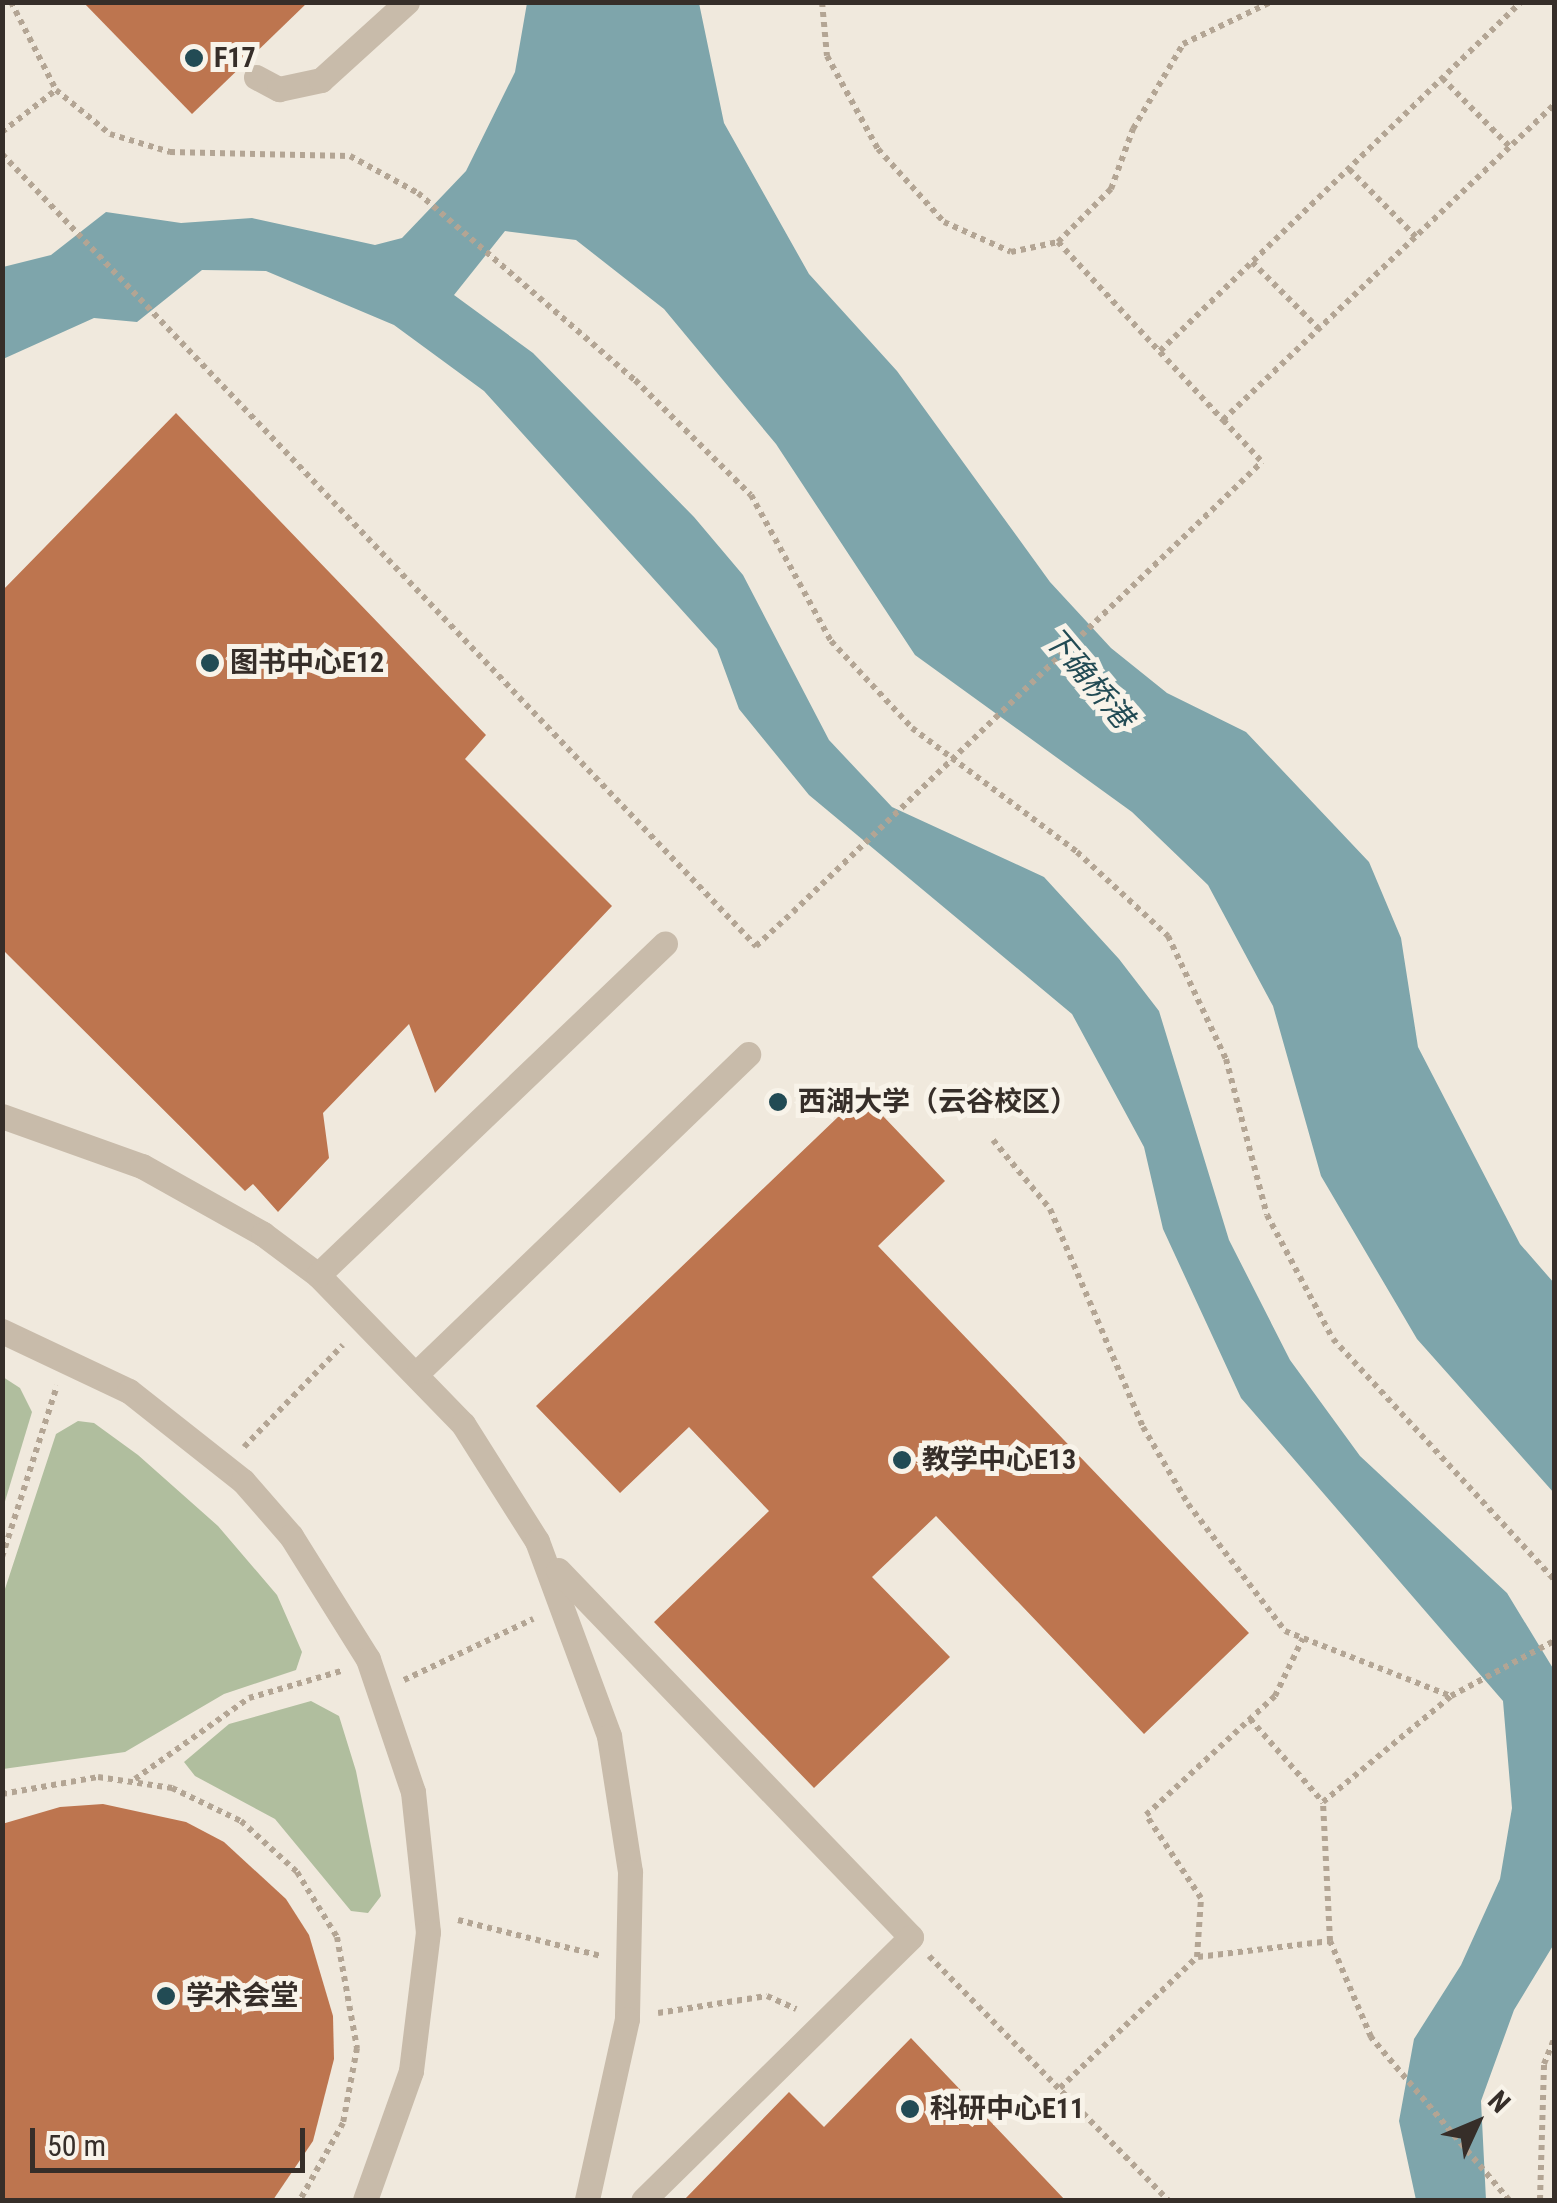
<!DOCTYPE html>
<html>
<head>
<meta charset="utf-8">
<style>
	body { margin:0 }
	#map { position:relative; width:1557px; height:2203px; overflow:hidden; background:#f0e9dd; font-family:"Roboto Condensed","Noto Sans SC",sans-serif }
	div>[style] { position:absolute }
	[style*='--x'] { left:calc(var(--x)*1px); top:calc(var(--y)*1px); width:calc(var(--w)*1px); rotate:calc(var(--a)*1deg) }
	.green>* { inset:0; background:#b0be9e }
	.water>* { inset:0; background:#7ea5ab }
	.building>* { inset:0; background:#bd754f }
	.path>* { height:6px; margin-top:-3px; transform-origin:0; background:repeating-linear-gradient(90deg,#b3a594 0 5px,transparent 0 10px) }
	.minor>* { height:25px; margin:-12.5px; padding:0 12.5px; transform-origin:12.5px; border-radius:12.5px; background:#c8bbaa }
	.path-bridge>* { height:6px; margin-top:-3px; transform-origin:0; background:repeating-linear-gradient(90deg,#b3a594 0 5px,transparent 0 10px) }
	.dots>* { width:28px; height:28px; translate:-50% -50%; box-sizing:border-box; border:5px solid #f8f3e9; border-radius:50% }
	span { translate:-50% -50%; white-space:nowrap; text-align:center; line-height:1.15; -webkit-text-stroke:10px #f8f3e9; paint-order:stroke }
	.poi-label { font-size:28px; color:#362e29; font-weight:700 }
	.left { translate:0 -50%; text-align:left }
	.water-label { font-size:30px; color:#224b54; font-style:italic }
	.frame { position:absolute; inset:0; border:5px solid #362e29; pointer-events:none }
	.north { position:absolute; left:1427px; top:2073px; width:100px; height:100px; -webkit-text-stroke:8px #f8f3e9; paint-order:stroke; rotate:46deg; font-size:28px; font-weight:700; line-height:40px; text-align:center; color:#362e29 }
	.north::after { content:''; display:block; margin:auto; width:35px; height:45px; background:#362e29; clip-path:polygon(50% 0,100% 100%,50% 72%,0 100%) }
	.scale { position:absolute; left:30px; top:2128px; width:275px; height:45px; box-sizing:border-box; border:5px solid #362e29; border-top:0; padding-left:12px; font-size:30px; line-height:35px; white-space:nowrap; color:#362e29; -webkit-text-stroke:8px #f8f3e9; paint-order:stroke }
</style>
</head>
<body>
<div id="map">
	<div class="green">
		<i style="clip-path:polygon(3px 1377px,20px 1388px,32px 1412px,3px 1508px)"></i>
		<i style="clip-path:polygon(78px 1421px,94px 1423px,138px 1455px,218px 1526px,277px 1595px,302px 1652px,296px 1670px,224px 1694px,125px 1752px,3px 1769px,3px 1595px,56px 1434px)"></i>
		<i style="clip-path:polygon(311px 1701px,339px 1716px,356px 1771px,381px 1896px,368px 1913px,351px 1911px,275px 1819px,195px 1776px,184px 1762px,229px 1724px)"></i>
	</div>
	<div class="water">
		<i style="clip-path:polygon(527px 3px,699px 3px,724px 123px,809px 274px,897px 371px,1050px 582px,1111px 648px,1167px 693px,1246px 732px,1369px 862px,1401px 938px,1418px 1047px,1520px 1244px,1554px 1283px,1554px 1493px,1417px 1339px,1321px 1176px,1273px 1006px,1208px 885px,1132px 812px,915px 655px,776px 444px,664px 309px,576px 240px,505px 231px,454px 295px,533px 353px,694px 517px,743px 575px,829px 740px,892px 807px,1044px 877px,1119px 959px,1159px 1011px,1229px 1240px,1290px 1360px,1360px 1456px,1507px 1593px,1554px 1670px,1554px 1944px,1514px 2010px,1481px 2101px,1486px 2200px,1416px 2200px,1399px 2121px,1414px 2039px,1461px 1965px,1500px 1879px,1512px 1808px,1503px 1701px,1241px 1398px,1163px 1229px,1144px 1147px,1072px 1014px,809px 795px,739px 709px,717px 649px,484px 391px,394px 325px,266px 271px,202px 270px,137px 322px,94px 318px,3px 359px,3px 267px,51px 255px,106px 212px,181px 223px,252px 218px,375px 245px,402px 238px,466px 171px,515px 72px)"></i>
	</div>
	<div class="building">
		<i style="clip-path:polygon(83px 2px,308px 2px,192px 114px)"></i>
		<i style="clip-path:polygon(176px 413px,486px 735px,465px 759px,612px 906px,435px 1093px,409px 1024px,323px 1113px,329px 1158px,278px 1212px,253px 1184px,245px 1191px,2px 949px,2px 591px)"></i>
		<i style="clip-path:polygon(862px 1094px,945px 1181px,878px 1246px,1249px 1633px,1144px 1734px,936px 1516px,872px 1577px,950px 1657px,814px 1788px,654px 1622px,769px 1511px,689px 1427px,620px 1493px,536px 1406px)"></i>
		<i style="clip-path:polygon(103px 1804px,186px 1822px,224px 1842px,286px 1899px,309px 1935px,333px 2016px,334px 2059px,313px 2141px,273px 2200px,2px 2200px,2px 1824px,60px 1807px)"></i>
		<i style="clip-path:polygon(911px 2038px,1065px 2200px,684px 2200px,789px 2092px,824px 2127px)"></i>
	</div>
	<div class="path">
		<i style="--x:11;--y:2;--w:99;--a:62.9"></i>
		<i style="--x:56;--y:90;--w:70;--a:39.2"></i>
		<i style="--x:110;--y:134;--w:63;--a:16.7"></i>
		<i style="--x:170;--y:152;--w:180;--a:1.3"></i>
		<i style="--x:350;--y:156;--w:77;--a:28.6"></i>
		<i style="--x:418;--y:193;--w:286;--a:40.8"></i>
		<i style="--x:635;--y:380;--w:163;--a:44.8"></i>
		<i style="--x:751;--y:495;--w:166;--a:61.3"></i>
		<i style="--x:831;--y:641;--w:119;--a:47"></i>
		<i style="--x:912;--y:728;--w:206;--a:36.9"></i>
		<i style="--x:1077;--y:852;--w:124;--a:42.7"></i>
		<i style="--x:1168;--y:936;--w:136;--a:64.8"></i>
		<i style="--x:1226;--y:1059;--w:161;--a:75.3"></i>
		<i style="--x:1267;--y:1215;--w:140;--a:62"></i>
		<i style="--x:1333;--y:1339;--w:326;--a:47.4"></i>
		<i style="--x:822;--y:2;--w:54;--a:84.7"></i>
		<i style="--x:827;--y:56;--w:106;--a:61.3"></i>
		<i style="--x:878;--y:149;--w:98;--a:47.9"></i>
		<i style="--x:944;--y:222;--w:73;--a:24.1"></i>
		<i style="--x:1011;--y:252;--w:48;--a:-12"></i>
		<i style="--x:1058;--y:242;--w:75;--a:-45"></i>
		<i style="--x:1111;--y:189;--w:64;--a:-69.9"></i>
		<i style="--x:1133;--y:129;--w:99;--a:-59.5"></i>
		<i style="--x:1183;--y:44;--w:98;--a:-25.5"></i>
		<i style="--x:1442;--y:78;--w:97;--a:45.4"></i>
		<i style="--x:2;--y:132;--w:68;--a:-37.9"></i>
		<i style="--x:2;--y:154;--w:1094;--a:46.41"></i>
		<i style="--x:756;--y:946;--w:50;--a:-42.6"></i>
		<i style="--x:1349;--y:169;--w:95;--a:45.4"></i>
		<i style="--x:1058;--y:242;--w:243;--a:47.2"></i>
		<i style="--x:1223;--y:420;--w:457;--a:-43.6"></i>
		<i style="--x:1252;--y:262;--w:95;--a:45"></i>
		<i style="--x:1160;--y:351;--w:502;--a:-44.03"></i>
		<i style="--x:1223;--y:420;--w:57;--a:47.1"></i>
		<i style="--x:993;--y:1140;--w:89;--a:50.4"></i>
		<i style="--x:1050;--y:1209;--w:237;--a:66.9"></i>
		<i style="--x:1143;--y:1427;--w:89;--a:59.7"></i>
		<i style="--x:1188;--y:1504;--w:160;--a:52.6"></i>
		<i style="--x:1285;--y:1631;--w:178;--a:21.4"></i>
		<i style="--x:244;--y:1447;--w:142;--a:-45.9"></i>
		<i style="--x:2;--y:1557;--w:180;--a:-72.2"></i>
		<i style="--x:404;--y:1680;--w:143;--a:-25.3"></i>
		<i style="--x:1250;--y:1719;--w:111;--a:48.7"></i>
		<i style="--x:135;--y:1779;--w:140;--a:-35.4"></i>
		<i style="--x:249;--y:1698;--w:99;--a:-16.4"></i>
		<i style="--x:2;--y:1794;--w:97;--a:-10"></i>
		<i style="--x:98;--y:1777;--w:75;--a:8.5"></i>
		<i style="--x:172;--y:1788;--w:76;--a:25.6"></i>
		<i style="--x:241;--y:1821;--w:76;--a:42.3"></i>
		<i style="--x:297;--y:1872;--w:76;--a:58.4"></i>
		<i style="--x:337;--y:1937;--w:113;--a:79.8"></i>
		<i style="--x:357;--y:2048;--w:76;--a:100.6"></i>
		<i style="--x:343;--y:2123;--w:88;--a:119.2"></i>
		<i style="--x:458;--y:1920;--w:147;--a:14.1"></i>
		<i style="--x:929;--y:1956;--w:342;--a:45.6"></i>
		<i style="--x:1198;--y:1957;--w:133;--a:-6.9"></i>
		<i style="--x:658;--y:2013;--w:110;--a:-8.9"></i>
		<i style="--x:767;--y:1996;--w:32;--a:24"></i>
		<i style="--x:1060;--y:2088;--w:190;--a:-43.7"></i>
		<i style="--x:1197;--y:1957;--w:59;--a:-86.1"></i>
		<i style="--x:1201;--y:1898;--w:100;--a:-123.5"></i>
		<i style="--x:1146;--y:1815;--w:176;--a:-42.7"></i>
		<i style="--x:1275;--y:1696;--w:64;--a:-64.2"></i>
		<i style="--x:1509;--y:2200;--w:214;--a:-130.3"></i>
		<i style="--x:1371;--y:2037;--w:104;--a:-113.1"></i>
		<i style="--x:1330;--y:1941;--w:139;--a:-92.9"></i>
		<i style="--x:1323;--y:1802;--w:166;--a:-39.6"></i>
		<i style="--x:1451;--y:1696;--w:117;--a:-28.1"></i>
		<i style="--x:1540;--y:2200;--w:136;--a:-88.3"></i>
		<i style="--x:1544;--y:2064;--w:27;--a:-68"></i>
	</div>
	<div class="minor">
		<i style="--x:256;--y:77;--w:26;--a:28"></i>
		<i style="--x:279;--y:89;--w:43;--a:-12.1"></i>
		<i style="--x:321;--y:80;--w:116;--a:-42.2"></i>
		<i style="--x:2;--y:1116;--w:149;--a:19.7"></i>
		<i style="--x:142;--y:1166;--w:139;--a:29.3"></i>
		<i style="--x:263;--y:1234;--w:69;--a:36.7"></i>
		<i style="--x:318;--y:1275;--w:208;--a:45.8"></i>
		<i style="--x:463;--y:1424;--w:138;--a:57.7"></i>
		<i style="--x:537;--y:1541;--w:208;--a:69.7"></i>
		<i style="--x:609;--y:1736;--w:138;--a:81.2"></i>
		<i style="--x:630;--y:1872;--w:147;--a:91.2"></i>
		<i style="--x:627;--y:2019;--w:185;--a:102.5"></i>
		<i style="--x:318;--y:1275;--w:480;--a:-43.7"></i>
		<i style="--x:2;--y:1331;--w:140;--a:25.3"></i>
		<i style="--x:129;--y:1391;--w:145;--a:38.3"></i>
		<i style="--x:243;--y:1481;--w:73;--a:48.9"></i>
		<i style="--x:291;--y:1536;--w:145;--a:58"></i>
		<i style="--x:368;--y:1659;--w:140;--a:71.3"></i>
		<i style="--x:413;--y:1792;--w:141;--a:83.9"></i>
		<i style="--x:428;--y:1932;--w:140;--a:97"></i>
		<i style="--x:411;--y:2071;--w:137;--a:109.6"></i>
		<i style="--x:419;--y:1371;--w:457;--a:-43.9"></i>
		<i style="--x:558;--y:1570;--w:509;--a:46.11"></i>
		<i style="--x:911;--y:1937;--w:375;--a:135.5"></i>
	</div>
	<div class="path-bridge">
		<i style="--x:793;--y:912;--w:650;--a:-43.82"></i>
	</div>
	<div class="dots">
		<i style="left:194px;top:58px;background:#224b54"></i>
		<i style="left:210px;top:663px;background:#224b54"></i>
		<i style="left:778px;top:1102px;background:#224b54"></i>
		<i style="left:902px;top:1460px;background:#224b54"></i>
		<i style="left:166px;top:1996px;background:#224b54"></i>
		<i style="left:910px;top:2109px;background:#224b54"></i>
	</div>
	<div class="poi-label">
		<span class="left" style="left:214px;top:58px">F17</span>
		<span class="left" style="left:230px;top:663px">图书中心E12</span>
		<span class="left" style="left:798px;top:1102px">西湖大学（云谷校区）</span>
		<span class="left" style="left:922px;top:1460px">教学中心E13</span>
		<span class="left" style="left:186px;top:1996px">学术会堂</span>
		<span class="left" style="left:930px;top:2109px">科研中心E11</span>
	</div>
	<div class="water-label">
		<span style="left:1088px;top:678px;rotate:50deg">下确桥港</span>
	</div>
	<div class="frame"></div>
	<div class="north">N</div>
	<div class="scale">50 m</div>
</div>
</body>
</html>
